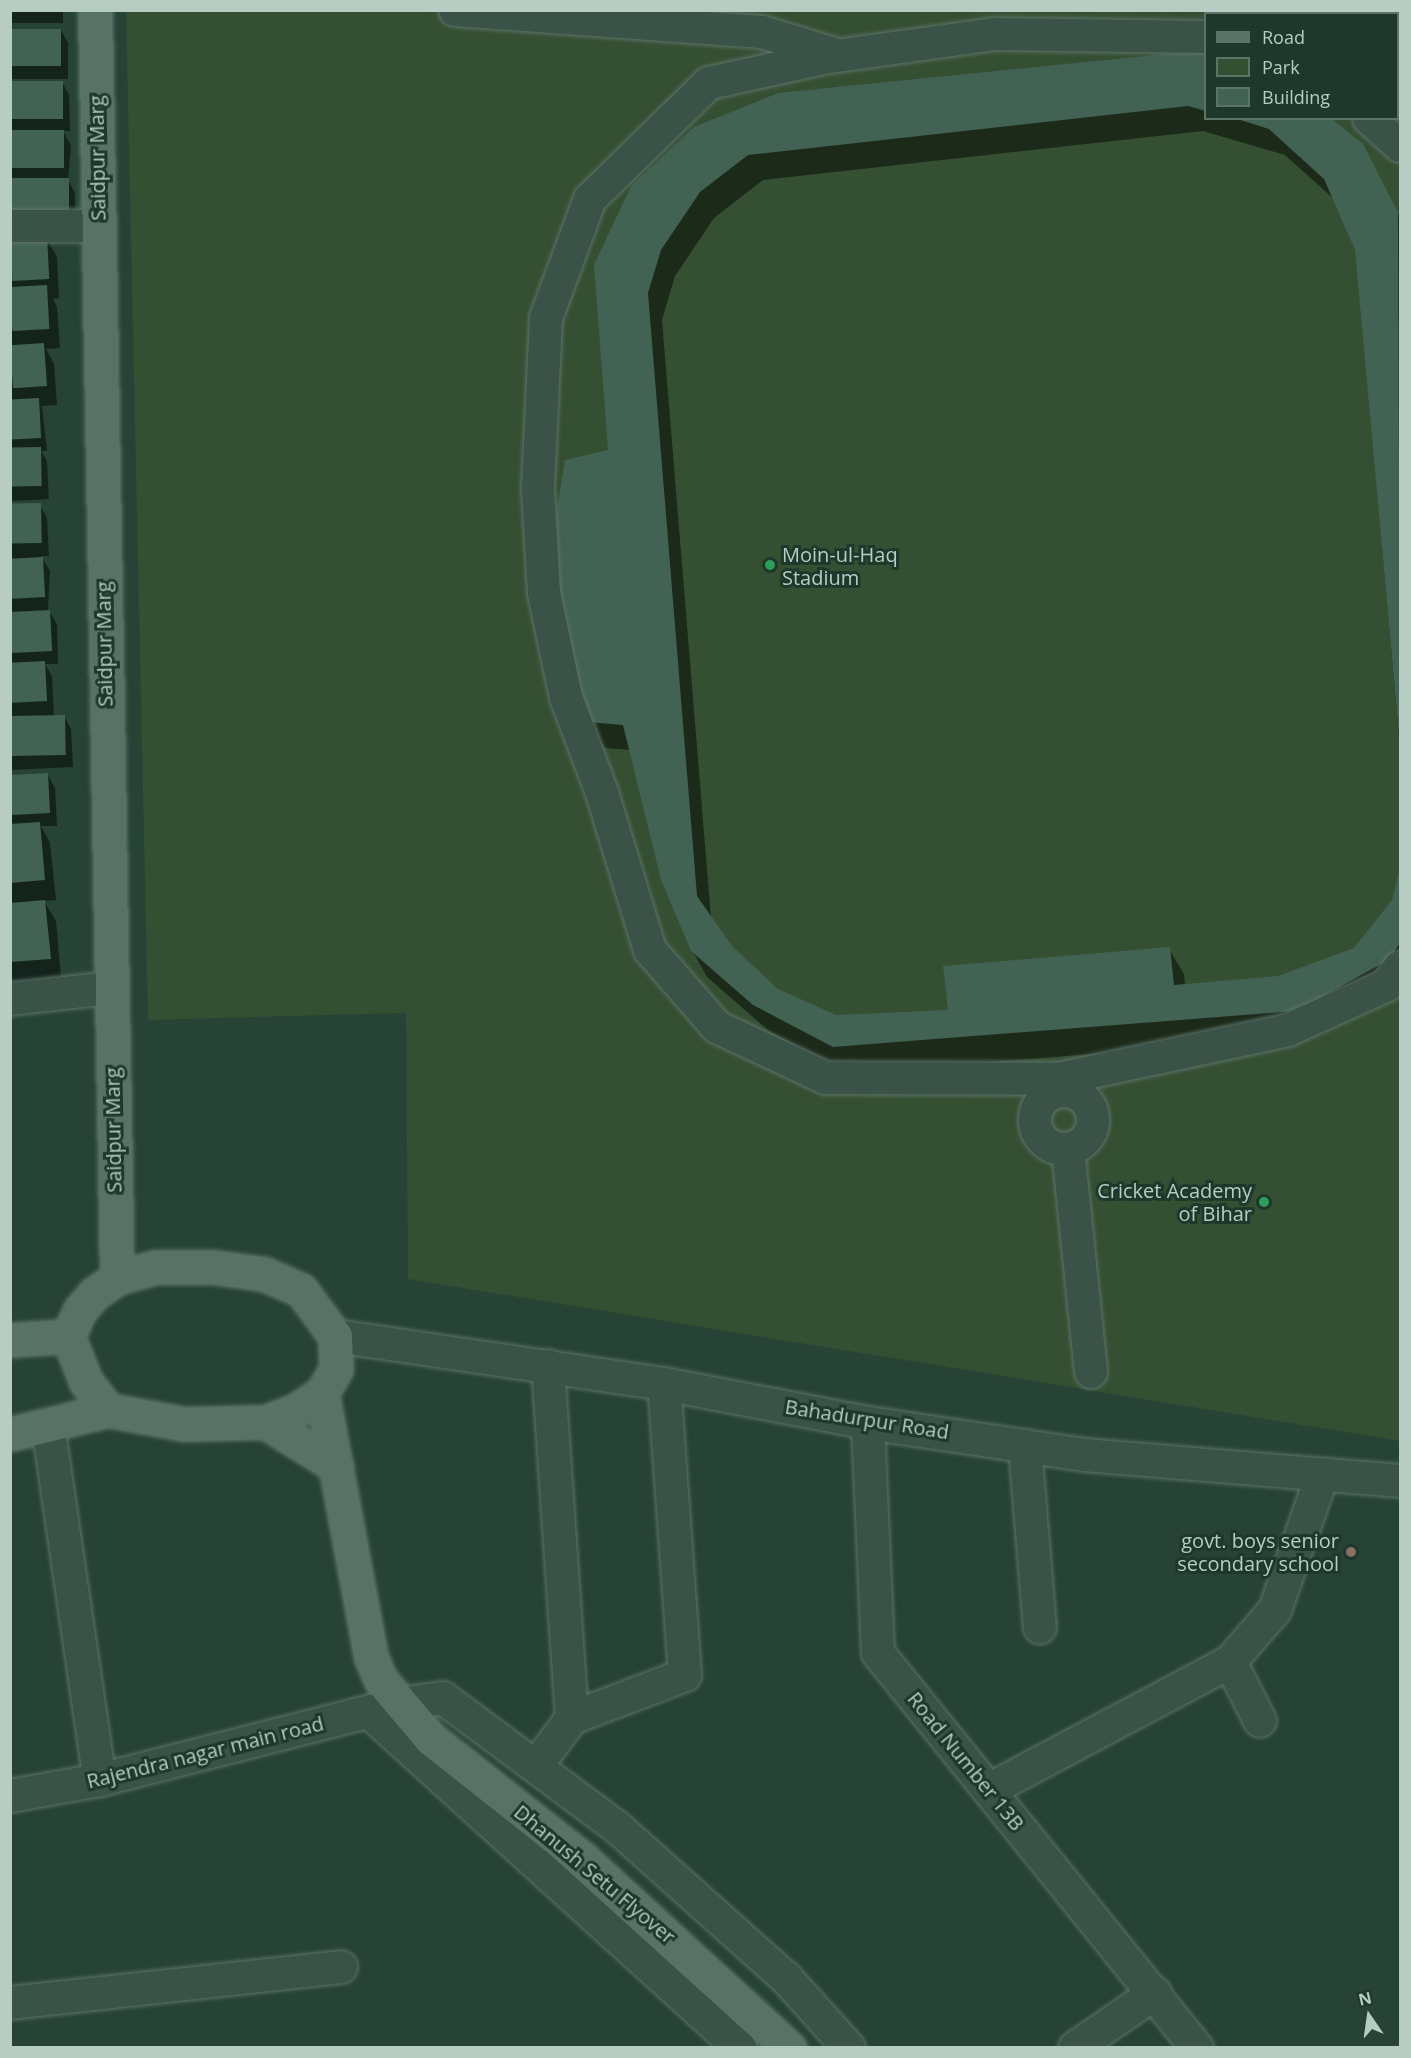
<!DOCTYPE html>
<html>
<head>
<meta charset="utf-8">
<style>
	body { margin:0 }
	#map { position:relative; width:1411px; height:2058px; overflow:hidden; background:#264335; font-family:"Open Sans",sans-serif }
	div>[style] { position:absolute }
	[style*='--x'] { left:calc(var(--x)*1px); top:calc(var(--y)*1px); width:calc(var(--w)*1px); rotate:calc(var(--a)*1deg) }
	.green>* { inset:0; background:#354f32 }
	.shadow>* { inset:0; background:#0007; transform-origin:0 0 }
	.building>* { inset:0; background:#426254; transform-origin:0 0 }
	.roads { filter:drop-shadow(0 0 2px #5b7368) drop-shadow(0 0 2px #5b7368) }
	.minor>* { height:32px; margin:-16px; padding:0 16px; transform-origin:16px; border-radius:16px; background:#3a5247 }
	.minor>.ring { margin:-16px; padding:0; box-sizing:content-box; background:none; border:32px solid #3a5247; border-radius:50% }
	.major>* { height:33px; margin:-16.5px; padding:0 16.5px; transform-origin:16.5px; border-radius:16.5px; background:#587266 }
	.dots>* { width:16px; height:16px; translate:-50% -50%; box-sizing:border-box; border:3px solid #1f382c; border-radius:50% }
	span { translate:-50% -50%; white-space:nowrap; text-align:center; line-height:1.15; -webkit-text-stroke:6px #1f382c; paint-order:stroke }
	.street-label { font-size:20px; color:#b7ccc3 }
	.poi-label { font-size:20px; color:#b7ccc3 }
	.left { translate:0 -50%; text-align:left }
	.right { translate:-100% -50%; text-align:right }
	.frame { position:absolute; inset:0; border:12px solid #b7ccc3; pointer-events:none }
	.legend { position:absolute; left:1204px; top:12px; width:195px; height:108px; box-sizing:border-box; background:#1f382c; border:2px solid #5c7368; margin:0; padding:8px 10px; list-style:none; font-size:18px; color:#b7ccc3 }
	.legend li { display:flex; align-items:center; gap:12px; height:30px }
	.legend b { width:30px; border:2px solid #5c7368 }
	.north { position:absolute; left:1339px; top:1986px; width:60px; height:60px; -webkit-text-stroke:4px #1f382c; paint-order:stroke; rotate:347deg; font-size:16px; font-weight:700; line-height:24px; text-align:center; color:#b7ccc3 }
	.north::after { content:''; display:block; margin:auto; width:21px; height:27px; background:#b7ccc3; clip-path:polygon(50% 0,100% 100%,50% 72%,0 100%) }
</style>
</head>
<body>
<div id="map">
	<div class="green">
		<i style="clip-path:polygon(evenodd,126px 11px,1400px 11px,1400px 1441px,408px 1279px,406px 1013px,148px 1020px,126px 11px,1206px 14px,1398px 14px,1398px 118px,1206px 118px,1206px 14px)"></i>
	</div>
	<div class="shadow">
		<i style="left:10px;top:10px;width:53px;height:13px"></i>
		<i style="clip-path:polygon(61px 30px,68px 43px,68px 79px,10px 79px,10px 31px)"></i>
		<i style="clip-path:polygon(1206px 56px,1206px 118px,1328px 118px,1377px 172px,1400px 217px,1400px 748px,1356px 250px,1335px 200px,1285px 155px,1203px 131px,763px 180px,714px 218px,675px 276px,662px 320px,711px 918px,731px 947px,778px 990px,836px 1016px,950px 1012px,1169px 949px,1184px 974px,1185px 985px,1279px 978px,1355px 949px,1393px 901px,1400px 871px,1400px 987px,1311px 1037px,849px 1073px,769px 1031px,707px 977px,692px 950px,631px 750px,605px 748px,589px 721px,609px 451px,596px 265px,695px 129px)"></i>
		<i style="clip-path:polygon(62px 82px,69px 95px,70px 131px,63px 131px,71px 145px,68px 180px,75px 193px,75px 228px,10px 178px,10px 83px)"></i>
		<i style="clip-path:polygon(46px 237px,57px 257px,59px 298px,53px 299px,57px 307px,60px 348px,46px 349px,54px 364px,57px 405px,42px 406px,47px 451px,41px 451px,47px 461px,49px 499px,10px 501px,10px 239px)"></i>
		<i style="clip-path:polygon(40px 505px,47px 518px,49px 556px,41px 556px,50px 571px,48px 609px,57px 624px,58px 664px,45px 664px,52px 676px,54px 717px,64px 716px,71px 729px,73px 767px,10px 770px,10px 506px)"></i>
		<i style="clip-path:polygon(48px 775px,55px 788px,57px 826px,41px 826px,50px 843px,56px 900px,44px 901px,56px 921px,61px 978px,10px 983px,10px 776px)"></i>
	</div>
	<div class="building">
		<i style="left:10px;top:29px;width:51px;height:37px"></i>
		<i style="clip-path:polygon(1195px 51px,1206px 54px,1206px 111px,1188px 106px,748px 155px,700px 192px,661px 250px,648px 293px,697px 896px,732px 946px,778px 989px,836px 1015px,948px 1010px,943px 966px,1170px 947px,1174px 985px,1278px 976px,1354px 948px,1392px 900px,1400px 868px,1400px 943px,1388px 960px,1296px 1011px,833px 1047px,753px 1005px,691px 951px,661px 880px,623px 725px,588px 722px,561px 628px,556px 514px,565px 460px,608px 450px,594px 265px,631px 186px,694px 127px,778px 93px)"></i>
		<i style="left:10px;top:81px;width:53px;height:38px"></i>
		<i style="clip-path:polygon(1234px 118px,1331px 118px,1363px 144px,1398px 212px,1400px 746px,1355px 250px,1324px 179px,1269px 129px)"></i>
		<i style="left:10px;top:130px;width:54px;height:38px"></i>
		<i style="left:69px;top:178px;width:38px;height:59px;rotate:90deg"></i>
		<i style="left:47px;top:236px;width:43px;height:37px;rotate:87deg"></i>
		<i style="left:47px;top:285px;width:44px;height:37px;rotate:87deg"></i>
		<i style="left:44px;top:343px;width:43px;height:34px;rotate:86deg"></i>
		<i style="left:39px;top:398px;width:40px;height:29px;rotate:87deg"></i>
		<i style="left:41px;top:447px;width:39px;height:31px;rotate:89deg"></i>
		<i style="left:41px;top:503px;width:40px;height:31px;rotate:89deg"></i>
		<i style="left:43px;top:557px;width:40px;height:33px;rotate:87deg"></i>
		<i style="left:50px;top:610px;width:41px;height:40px;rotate:87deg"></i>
		<i style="left:45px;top:661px;width:40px;height:35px;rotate:87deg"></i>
		<i style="left:65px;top:715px;width:40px;height:55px;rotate:89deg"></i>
		<i style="left:48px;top:773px;width:40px;height:38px;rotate:87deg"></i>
		<i style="clip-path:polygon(40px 822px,45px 880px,10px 883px,10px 824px)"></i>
		<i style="clip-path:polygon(45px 900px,51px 959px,10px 962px,10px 903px)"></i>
	</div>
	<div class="roads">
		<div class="minor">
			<i style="--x:455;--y:10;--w:308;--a:4.1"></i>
			<i style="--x:762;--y:32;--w:78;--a:17"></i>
			<i style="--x:1206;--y:37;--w:211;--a:-179.2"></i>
			<i style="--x:995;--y:34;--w:174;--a:172.1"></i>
			<i style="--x:823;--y:58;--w:117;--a:167.6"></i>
			<i style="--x:709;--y:83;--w:166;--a:135.7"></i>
			<i style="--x:590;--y:199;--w:127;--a:110.3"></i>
			<i style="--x:546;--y:318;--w:171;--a:92.7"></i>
			<i style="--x:538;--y:489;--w:104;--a:86.7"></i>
			<i style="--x:544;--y:593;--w:106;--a:78.1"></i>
			<i style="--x:566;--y:697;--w:103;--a:69.4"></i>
			<i style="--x:602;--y:793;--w:164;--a:73"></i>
			<i style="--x:650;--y:950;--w:102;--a:49"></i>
			<i style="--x:717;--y:1027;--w:120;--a:25.1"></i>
			<i style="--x:826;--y:1078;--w:232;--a:0.2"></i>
			<i style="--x:1058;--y:1079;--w:235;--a:-12"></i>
			<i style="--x:1288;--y:1030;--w:109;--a:-24.4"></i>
			<i style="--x:1387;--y:985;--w:22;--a:-54"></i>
			<i style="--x:1369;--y:118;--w:42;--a:42.1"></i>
			<i style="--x:10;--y:226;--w:88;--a:0"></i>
			<i style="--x:10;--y:999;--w:101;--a:-6.3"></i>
			<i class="ring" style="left:1035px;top:1091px;width:26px;height:26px"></i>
			<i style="--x:1068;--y:1149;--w:224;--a:84.1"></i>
			<i style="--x:335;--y:1336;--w:332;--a:8.3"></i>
			<i style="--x:664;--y:1384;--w:208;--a:10.8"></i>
			<i style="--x:868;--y:1423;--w:219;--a:8.4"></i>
			<i style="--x:1085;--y:1455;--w:316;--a:4.7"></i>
			<i style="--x:548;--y:1366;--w:353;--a:86.1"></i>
			<i style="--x:868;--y:1423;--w:230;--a:87.5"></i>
			<i style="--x:878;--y:1653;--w:508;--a:51.08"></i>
			<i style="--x:48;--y:1425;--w:359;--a:81.7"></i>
			<i style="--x:1025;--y:1446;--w:182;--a:85.3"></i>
			<i style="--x:1230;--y:1662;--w:66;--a:63"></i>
			<i style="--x:369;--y:1712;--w:501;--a:42.17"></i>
			<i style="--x:537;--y:1765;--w:59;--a:-53.3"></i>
			<i style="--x:572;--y:1718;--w:121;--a:-20.8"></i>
			<i style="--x:685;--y:1675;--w:292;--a:-94.1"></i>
			<i style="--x:989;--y:1790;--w:273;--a:-28"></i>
			<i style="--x:1230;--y:1662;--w:69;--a:-49.1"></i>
			<i style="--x:1275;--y:1610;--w:142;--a:-70.7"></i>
			<i style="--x:10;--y:1796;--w:91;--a:-10.1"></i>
			<i style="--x:100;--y:1780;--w:309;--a:-14.3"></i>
			<i style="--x:399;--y:1704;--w:44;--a:-7.8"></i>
			<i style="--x:443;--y:1698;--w:218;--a:36.6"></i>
			<i style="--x:618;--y:1828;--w:225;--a:41.8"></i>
			<i style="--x:786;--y:1978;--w:94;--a:48"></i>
			<i style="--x:10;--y:2003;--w:333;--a:-6.2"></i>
			<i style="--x:1075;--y:2048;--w:97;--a:-34.5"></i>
		</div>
		<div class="major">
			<i style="--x:95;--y:10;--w:1268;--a:89.01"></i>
			<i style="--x:155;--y:1267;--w:58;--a:0"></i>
			<i style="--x:213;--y:1267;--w:51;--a:7.8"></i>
			<i style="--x:264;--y:1274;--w:40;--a:23.4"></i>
			<i style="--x:301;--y:1290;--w:57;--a:53.5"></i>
			<i style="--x:335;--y:1336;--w:33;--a:88"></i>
			<i style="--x:336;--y:1369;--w:28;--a:120"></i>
			<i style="--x:322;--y:1393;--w:30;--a:146"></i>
			<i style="--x:297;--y:1410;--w:34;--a:159"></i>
			<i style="--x:265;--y:1422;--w:81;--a:178.6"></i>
			<i style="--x:184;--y:1424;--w:77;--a:-169.6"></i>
			<i style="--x:108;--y:1410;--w:36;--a:-128"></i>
			<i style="--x:86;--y:1382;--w:49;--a:-111.4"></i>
			<i style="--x:68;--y:1336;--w:29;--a:-65"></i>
			<i style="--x:80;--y:1310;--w:23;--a:-49"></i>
			<i style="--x:95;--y:1293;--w:27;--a:-34"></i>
			<i style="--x:117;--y:1278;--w:40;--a:-16"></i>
			<i style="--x:10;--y:1340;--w:58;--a:-3.9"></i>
			<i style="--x:322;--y:1393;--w:269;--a:79.5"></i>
			<i style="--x:371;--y:1657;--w:25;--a:67"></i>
			<i style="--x:381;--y:1680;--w:77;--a:49.7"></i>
			<i style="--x:431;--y:1739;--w:194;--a:38.3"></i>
			<i style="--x:583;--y:1859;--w:280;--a:42.5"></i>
			<i style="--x:265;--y:1422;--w:84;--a:31.8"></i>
			<i style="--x:10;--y:1434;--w:101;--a:-13.8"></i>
		</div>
	</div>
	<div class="dots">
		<i style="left:770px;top:565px;background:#2e9e5b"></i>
		<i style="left:1264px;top:1202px;background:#2e9e5b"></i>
		<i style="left:1351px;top:1552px;background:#8d6e63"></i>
	</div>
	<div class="street-label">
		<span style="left:97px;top:158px;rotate:-91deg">Saidpur Marg</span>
		<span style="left:104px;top:644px;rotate:-91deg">Saidpur Marg</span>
		<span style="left:113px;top:1130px;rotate:-91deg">Saidpur Marg</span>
		<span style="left:867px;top:1419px;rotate:9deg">Bahadurpur Road</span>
		<span style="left:205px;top:1752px;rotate:-14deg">Rajendra nagar main road</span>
		<span style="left:966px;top:1761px;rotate:51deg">Road Number 13B</span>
		<span style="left:595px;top:1874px;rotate:40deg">Dhanush Setu Flyover</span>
	</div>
	<div class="poi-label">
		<span class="left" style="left:782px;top:566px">Moin-ul-Haq<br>Stadium</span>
		<span class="right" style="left:1252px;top:1202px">Cricket Academy<br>of Bihar</span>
		<span class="right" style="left:1339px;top:1552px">govt. boys senior<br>secondary school</span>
	</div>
	<div class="frame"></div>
	<ul class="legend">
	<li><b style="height:8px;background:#587266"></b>Road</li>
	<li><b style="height:16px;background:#354f32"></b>Park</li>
	<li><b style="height:16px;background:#426254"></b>Building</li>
	</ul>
	<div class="north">N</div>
</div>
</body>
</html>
